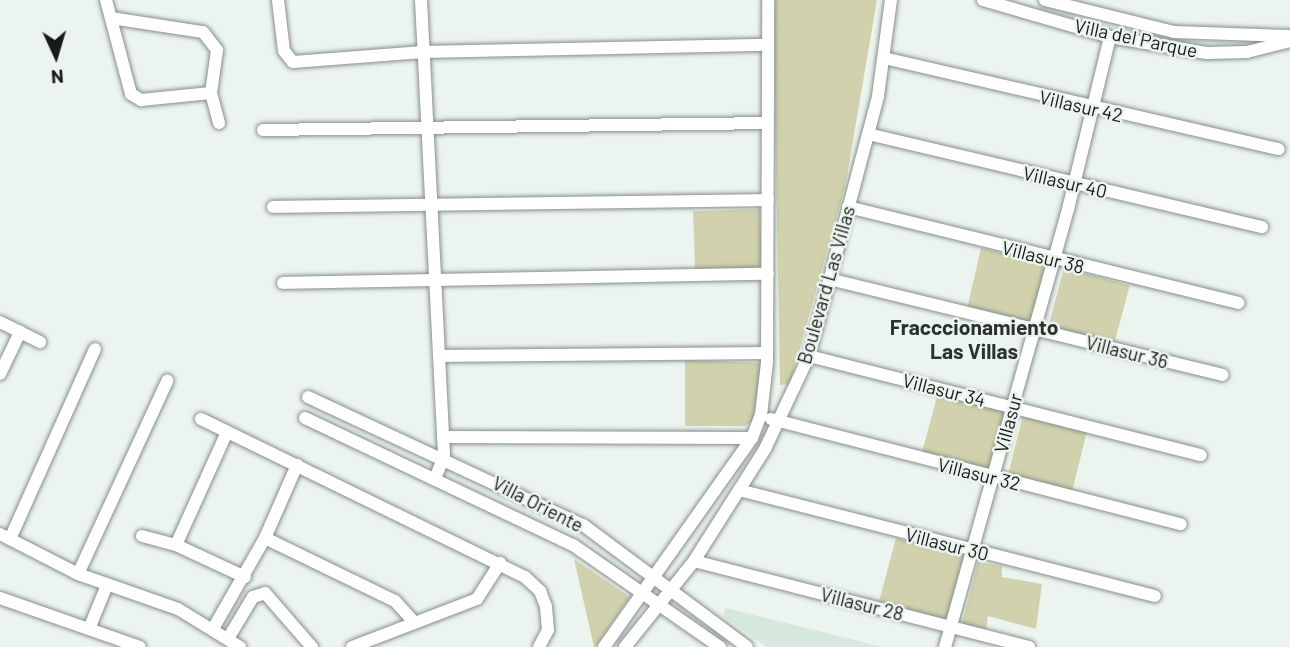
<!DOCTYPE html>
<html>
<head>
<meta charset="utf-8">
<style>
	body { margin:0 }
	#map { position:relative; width:1290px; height:647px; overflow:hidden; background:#ebf4ee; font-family:Barlow,sans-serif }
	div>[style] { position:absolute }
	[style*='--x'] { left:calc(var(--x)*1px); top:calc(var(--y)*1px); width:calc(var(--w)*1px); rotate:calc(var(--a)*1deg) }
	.built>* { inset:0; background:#d7e8de }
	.green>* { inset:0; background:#d1d2ad; transform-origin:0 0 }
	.roads { filter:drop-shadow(0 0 2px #878f8a) drop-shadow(0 0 2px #878f8a) }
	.street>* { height:12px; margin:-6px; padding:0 6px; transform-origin:6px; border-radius:6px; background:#fff }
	span { translate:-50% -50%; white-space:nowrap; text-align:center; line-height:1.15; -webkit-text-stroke:5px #ebf4ee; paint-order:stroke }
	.street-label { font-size:19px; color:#181c19 }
	.neighbourhood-label { font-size:21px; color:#2a322d; font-weight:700 }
	.north { position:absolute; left:21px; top:21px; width:70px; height:70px; -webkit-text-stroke:5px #ebf4ee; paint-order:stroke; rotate:176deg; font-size:19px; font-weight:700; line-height:28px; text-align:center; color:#181c19 }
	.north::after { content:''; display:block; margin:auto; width:24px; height:32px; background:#181c19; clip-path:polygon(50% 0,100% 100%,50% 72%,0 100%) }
</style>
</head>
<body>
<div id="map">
	<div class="built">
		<i style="clip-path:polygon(726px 608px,883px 647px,767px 647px,723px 616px)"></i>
	</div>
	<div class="green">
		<i style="clip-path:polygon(773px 0,877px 0,845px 187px,790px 384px,780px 385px)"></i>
		<i style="left:760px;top:209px;width:62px;height:67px;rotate:88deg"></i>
		<i style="left:981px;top:248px;width:66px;height:63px;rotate:13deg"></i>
		<i style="left:1064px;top:268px;width:68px;height:62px;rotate:15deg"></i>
		<i style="clip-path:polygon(685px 360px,762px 363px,753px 421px,745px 426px,685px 426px)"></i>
		<i style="left:938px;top:393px;width:73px;height:64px;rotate:15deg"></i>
		<i style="left:1023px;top:415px;width:66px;height:62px;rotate:14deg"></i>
		<i style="left:896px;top:538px;width:72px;height:66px;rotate:15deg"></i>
		<i style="clip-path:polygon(574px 559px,630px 597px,595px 647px,594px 647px)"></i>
		<i style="clip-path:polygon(978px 562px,1002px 566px,1002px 577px,1042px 584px,1036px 629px,988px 616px,986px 629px,962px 624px)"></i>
	</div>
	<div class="roads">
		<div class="street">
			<i style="--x:106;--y:0;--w:97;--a:75.1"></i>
			<i style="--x:131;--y:94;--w:12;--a:31"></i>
			<i style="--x:141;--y:100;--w:70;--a:-5.7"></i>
			<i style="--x:211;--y:93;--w:31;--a:75"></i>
			<i style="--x:278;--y:0;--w:51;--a:83.3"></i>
			<i style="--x:284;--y:51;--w:14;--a:51"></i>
			<i style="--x:293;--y:62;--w:130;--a:-4.4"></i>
			<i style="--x:423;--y:52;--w:345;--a:-1.2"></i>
			<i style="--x:421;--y:0;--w:458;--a:87.1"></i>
			<i style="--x:444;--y:457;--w:23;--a:113"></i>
			<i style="--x:983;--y:0;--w:132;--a:16.2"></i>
			<i style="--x:1110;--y:37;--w:98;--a:9.4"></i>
			<i style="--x:1207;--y:53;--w:40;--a:-1.4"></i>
			<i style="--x:1247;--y:52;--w:44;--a:-14.3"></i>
			<i style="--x:1045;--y:0;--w:133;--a:13.9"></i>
			<i style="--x:1174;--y:32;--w:116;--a:2"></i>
			<i style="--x:111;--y:18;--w:93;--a:8.7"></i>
			<i style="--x:203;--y:32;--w:23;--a:52"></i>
			<i style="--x:217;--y:50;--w:43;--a:97.9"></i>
			<i style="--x:884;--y:58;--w:405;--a:13"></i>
			<i style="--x:263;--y:130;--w:505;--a:-0.79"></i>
			<i style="--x:868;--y:134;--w:405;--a:13.3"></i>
			<i style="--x:273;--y:207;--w:495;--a:-0.8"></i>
			<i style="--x:848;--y:207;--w:402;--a:13.8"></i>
			<i style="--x:829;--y:279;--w:405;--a:13.7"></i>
			<i style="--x:283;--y:283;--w:485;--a:-1.1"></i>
			<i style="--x:0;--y:322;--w:45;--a:26.6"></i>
			<i style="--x:439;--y:356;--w:328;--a:-0.5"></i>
			<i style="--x:809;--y:356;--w:404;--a:14.2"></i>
			<i style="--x:0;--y:374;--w:47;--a:-64.5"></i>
			<i style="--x:308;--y:397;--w:303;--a:25"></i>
			<i style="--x:583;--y:525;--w:204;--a:36.6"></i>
			<i style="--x:305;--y:418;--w:297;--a:25.4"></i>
			<i style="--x:573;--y:545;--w:179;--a:34.8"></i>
			<i style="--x:201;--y:419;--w:360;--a:26"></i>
			<i style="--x:525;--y:577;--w:21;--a:43"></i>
			<i style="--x:540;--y:591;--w:17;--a:69"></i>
			<i style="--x:546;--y:607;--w:23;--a:85"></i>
			<i style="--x:548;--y:630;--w:19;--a:118"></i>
			<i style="--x:771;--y:419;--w:423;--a:14.4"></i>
			<i style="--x:443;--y:437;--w:309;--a:0.2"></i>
			<i style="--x:739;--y:490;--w:429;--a:14.3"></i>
			<i style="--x:0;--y:534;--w:88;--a:27.1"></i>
			<i style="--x:78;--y:574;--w:106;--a:19.3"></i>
			<i style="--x:178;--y:609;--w:73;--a:31.5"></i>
			<i style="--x:142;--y:536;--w:35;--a:15"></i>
			<i style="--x:176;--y:545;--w:76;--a:24.9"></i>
			<i style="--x:265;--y:538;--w:144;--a:25.9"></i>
			<i style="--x:395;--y:601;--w:28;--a:48"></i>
			<i style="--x:10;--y:539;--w:208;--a:-65.9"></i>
			<i style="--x:176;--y:545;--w:124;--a:-65.7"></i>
			<i style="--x:694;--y:561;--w:346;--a:14.4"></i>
			<i style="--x:78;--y:574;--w:213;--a:-65.2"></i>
			<i style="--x:0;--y:598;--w:148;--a:19.3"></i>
			<i style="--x:214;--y:627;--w:103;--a:-60.2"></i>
			<i style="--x:265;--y:538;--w:80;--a:-66.3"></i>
			<i style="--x:89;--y:629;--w:48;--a:-67.8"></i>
			<i style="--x:229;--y:637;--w:47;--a:-59"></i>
			<i style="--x:253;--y:597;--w:13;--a:-18"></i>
			<i style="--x:265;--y:593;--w:72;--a:49"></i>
			<i style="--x:352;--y:647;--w:134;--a:-21"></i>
			<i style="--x:477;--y:599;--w:43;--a:-57.4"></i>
			<i style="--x:604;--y:647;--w:256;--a:-54.7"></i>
			<i style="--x:752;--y:438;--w:25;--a:-69"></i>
			<i style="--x:761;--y:415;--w:53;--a:-83.5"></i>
			<i style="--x:767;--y:362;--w:362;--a:-89.8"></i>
			<i style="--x:625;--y:647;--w:110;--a:-51.3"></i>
			<i style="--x:694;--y:561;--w:133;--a:-57.6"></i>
			<i style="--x:765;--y:449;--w:103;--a:-64.7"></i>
			<i style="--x:809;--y:356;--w:269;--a:-75.1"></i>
			<i style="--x:878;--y:96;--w:97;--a:-82.3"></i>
			<i style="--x:945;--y:647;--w:459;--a:-74.3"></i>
			<i style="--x:1069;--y:205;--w:173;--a:-76.3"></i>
		</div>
	</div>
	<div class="street-label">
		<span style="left:1136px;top:38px;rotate:12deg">Villa del Parque</span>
		<span style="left:1081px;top:106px;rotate:13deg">Villasur 42</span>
		<span style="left:1065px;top:182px;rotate:13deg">Villasur 40</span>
		<span style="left:1043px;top:257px;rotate:14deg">Villasur 38</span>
		<span style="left:826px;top:285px;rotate:-74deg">Boulevard Las Villas</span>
		<span style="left:1127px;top:352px;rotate:14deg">Villasur 36</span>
		<span style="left:944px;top:390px;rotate:14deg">Villasur 34</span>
		<span style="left:1008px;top:423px;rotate:-75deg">Villasur</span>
		<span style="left:979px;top:474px;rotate:14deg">Villasur 32</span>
		<span style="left:538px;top:504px;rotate:27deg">Villa Oriente</span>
		<span style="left:947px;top:544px;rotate:14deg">Villasur 30</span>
		<span style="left:862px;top:604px;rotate:14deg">Villasur 28</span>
	</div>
	<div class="neighbourhood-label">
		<span style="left:974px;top:339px">Fracccionamiento<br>Las Villas</span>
	</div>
	<div class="north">N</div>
</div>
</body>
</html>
